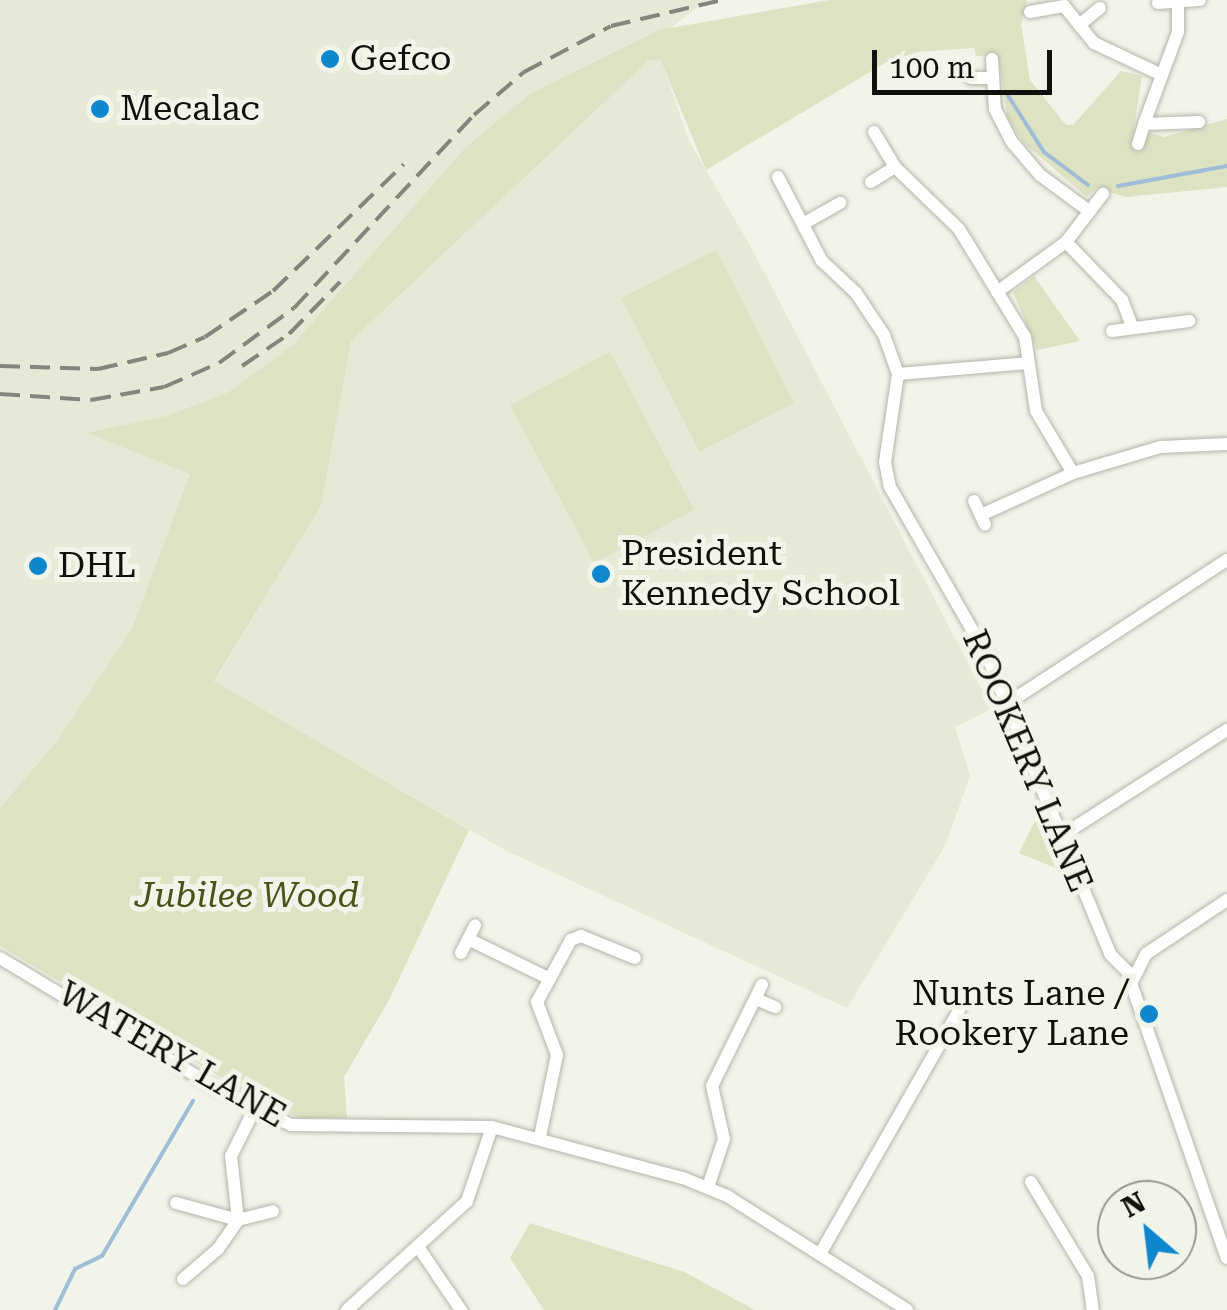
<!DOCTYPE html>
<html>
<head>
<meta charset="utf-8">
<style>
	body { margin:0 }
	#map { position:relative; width:1227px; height:1310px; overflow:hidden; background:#f1f4e8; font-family:"Roboto Serif",serif }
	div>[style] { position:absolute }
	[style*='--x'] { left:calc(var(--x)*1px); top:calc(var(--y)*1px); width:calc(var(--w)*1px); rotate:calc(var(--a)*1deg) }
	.built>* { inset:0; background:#e5e9d6 }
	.green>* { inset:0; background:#dce2c2; transform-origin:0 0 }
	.stream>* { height:4px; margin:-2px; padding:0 2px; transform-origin:2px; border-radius:2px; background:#9fbdd6 }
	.roads { filter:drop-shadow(0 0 2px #b3b5aa) drop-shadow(0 0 2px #b3b5aa) }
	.street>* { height:12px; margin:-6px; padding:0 6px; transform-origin:6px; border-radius:6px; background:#fff }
	.rail>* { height:4px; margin-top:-2px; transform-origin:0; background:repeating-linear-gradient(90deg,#84867e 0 20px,transparent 0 30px) }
	.dots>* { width:28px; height:28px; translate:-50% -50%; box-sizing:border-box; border:5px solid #f1f4e8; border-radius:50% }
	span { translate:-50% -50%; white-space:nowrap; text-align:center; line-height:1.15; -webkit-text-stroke:10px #f1f4e8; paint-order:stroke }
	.poi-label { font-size:35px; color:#10110d }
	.left { translate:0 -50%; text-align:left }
	.right { translate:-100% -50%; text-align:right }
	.street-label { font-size:35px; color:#10110d }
	.park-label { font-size:35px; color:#4a521a; font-style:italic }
	.north { position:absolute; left:1097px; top:1180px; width:100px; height:100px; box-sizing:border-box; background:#f1f4e8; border:2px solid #979990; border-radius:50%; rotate:332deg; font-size:28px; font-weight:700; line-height:40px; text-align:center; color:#10110d }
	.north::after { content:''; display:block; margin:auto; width:35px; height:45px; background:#0e87cf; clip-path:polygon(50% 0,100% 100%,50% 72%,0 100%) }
	.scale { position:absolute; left:872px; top:50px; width:180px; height:45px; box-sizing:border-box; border:5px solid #10110d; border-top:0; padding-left:12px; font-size:30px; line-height:35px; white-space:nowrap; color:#10110d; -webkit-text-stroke:8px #f1f4e8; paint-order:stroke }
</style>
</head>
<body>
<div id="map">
	<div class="built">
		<i style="clip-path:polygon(0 0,707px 0,619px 68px,356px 310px,0 840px)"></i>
		<i style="clip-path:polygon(660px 58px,689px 141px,752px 249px,992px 709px,955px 727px,970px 776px,945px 846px,847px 1008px,505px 850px,214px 682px,321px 506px,351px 341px,649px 60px)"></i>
	</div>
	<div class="green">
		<i style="clip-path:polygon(829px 0,1027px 0,1021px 24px,1030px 80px,1066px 125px,1073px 125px,1121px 71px,1142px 76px,1134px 128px,1164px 137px,1227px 119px,1227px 187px,1126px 197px,1096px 188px,1087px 197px,1024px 143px,1008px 119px,998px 55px,976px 56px,974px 48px,917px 52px,885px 63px,706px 170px,660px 59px,648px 61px,351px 341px,321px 506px,214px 681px,469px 830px,389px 1000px,344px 1077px,347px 1118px,301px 1118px,261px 1101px,0 946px,0 808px,58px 740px,132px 629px,190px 474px,87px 433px,167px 416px,229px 392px,293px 345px,466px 147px,530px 94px,659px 30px)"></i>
		<i style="left:716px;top:250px;width:172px;height:106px;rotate:63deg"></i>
		<i style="clip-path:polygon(1034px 276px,1080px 341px,1037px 350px,1013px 292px)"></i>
		<i style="left:610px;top:352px;width:179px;height:113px;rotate:62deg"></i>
		<i style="clip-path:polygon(1039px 813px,1063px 871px,1019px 853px)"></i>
		<i style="clip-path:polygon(530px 1223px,684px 1272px,755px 1310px,544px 1310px,510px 1258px)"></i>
	</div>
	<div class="stream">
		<i style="--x:1007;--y:94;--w:69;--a:57.5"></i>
		<i style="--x:1044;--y:152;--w:55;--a:36.9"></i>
		<i style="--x:1118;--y:186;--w:111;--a:-10.4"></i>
		<i style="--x:55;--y:1310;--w:46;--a:-64"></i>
		<i style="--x:75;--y:1269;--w:30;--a:-26"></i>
		<i style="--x:102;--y:1256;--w:180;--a:-59.6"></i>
	</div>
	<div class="roads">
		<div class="street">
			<i style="--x:1178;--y:2;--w:30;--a:90"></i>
			<i style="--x:1178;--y:32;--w:98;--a:110.3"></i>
			<i style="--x:1144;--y:124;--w:55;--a:-2.1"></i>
			<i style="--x:1158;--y:3;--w:42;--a:-4.1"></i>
			<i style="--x:1030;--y:12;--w:35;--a:-10"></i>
			<i style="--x:1064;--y:6;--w:48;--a:51"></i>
			<i style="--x:1094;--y:43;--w:73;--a:25.2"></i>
			<i style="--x:1079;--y:25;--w:27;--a:-39"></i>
			<i style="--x:992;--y:59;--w:50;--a:86.6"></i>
			<i style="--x:995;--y:109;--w:37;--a:63"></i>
			<i style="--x:1012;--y:142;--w:43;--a:49.7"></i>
			<i style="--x:1040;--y:175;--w:61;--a:36.3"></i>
			<i style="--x:971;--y:78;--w:20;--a:0"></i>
			<i style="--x:874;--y:132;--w:41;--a:59"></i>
			<i style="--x:1138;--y:144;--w:21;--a:-73"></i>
			<i style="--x:778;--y:177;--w:95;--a:62.4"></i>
			<i style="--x:822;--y:261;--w:47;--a:43.3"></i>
			<i style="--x:856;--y:293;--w:50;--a:56.3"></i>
			<i style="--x:884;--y:335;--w:41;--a:70.3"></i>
			<i style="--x:898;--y:374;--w:89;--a:98.4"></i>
			<i style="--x:885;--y:462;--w:25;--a:79"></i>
			<i style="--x:890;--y:487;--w:193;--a:60.1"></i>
			<i style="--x:986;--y:654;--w:325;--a:67.5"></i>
			<i style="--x:1110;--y:954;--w:30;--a:45"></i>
			<i style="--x:871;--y:182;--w:28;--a:-32"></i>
			<i style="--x:895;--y:167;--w:89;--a:44.1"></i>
			<i style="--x:959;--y:229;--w:127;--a:58.6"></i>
			<i style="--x:1025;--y:337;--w:75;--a:81.5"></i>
			<i style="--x:1036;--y:411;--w:72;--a:59.2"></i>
			<i style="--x:803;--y:224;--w:43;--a:-29.6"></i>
			<i style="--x:1066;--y:242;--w:81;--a:46"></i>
			<i style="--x:1122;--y:300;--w:30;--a:69"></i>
			<i style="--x:997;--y:292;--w:85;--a:-35.9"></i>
			<i style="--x:1066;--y:242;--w:61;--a:-52.4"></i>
			<i style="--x:1112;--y:331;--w:78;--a:-7.4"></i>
			<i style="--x:898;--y:374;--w:130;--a:-4.8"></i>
			<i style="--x:974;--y:501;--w:26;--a:65"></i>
			<i style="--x:981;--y:515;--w:101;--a:-24.5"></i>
			<i style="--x:1073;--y:473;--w:92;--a:-16.5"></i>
			<i style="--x:1161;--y:447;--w:66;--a:-2.6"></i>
			<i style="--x:1005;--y:705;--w:265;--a:-33.2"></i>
			<i style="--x:1061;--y:836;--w:197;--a:-32.6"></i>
			<i style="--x:1227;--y:900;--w:97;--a:146.3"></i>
			<i style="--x:1146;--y:954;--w:33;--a:117"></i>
			<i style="--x:1131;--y:983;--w:291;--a:70.8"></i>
			<i style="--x:468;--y:939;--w:91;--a:26"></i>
			<i style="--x:461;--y:953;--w:31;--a:-63"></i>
			<i style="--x:0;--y:958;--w:249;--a:31"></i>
			<i style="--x:213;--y:1086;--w:87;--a:26.6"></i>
			<i style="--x:291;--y:1125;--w:201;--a:0.6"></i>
			<i style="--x:492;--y:1127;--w:198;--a:15"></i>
			<i style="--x:683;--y:1178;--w:48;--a:22.2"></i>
			<i style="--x:727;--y:1196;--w:213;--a:32.3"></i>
			<i style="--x:756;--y:999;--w:21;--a:23"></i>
			<i style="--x:540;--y:1137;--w:84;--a:-78.3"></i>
			<i style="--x:557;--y:1055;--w:57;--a:-110.7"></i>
			<i style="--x:537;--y:1002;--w:71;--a:-61.3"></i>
			<i style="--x:571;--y:940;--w:11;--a:-22"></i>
			<i style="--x:581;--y:936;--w:58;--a:22.2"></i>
			<i style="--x:1031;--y:1182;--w:110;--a:58.8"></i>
			<i style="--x:1088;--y:1276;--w:34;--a:82"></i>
			<i style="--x:708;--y:1187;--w:51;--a:-71.6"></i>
			<i style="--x:724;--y:1139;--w:54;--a:-102.8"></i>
			<i style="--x:712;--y:1086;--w:113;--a:-63.7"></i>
			<i style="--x:176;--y:1203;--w:64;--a:15.3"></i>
			<i style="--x:238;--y:1220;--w:36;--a:-14"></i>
			<i style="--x:419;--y:1248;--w:75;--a:55.9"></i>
			<i style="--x:820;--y:1254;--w:281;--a:-60.3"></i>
			<i style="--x:183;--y:1279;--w:46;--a:-40.6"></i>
			<i style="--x:218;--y:1249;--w:35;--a:-55"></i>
			<i style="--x:238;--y:1220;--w:64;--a:-96.2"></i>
			<i style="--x:231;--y:1156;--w:54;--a:-63.4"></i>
			<i style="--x:347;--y:1310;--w:162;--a:-42.2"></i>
			<i style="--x:467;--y:1201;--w:78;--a:-71.3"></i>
		</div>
	</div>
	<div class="rail">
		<i style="--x:0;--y:366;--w:98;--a:1.8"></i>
		<i style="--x:98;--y:369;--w:72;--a:-12.9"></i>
		<i style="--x:168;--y:353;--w:40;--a:-23.4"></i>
		<i style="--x:205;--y:337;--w:82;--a:-34.1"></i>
		<i style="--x:273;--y:291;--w:182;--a:-44.1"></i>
		<i style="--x:242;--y:366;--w:57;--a:-34.2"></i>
		<i style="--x:289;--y:334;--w:73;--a:-45.6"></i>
		<i style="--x:0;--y:394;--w:91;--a:3.8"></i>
		<i style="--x:91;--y:400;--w:74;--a:-10.1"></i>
		<i style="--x:164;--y:387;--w:60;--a:-23.6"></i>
		<i style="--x:219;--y:363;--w:93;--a:-36.3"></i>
		<i style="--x:294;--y:308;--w:264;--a:-47"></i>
		<i style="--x:474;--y:115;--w:66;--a:-40.7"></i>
		<i style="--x:524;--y:72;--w:98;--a:-27.9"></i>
		<i style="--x:611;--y:26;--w:114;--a:-13.2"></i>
	</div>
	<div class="dots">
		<i style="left:330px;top:59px;background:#0e87cf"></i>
		<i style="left:100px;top:109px;background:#0e87cf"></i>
		<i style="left:38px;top:566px;background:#0e87cf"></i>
		<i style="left:601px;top:574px;background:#0e87cf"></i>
		<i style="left:1149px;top:1014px;background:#0e87cf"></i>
	</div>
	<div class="poi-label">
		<span class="left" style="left:350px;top:59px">Gefco</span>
		<span class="left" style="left:120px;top:109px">Mecalac</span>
		<span class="left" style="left:621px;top:574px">President<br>Kennedy School</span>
		<span class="left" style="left:58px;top:566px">DHL</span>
		<span class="right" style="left:1129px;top:1014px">Nunts Lane /<br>Rookery Lane</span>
	</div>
	<div class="street-label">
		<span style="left:1027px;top:761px;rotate:67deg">ROOKERY LANE</span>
		<span style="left:172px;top:1055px;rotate:30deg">WATERY LANE</span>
	</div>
	<div class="park-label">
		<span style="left:247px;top:896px">Jubilee Wood</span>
	</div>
	<div class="north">N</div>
	<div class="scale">100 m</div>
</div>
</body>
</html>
